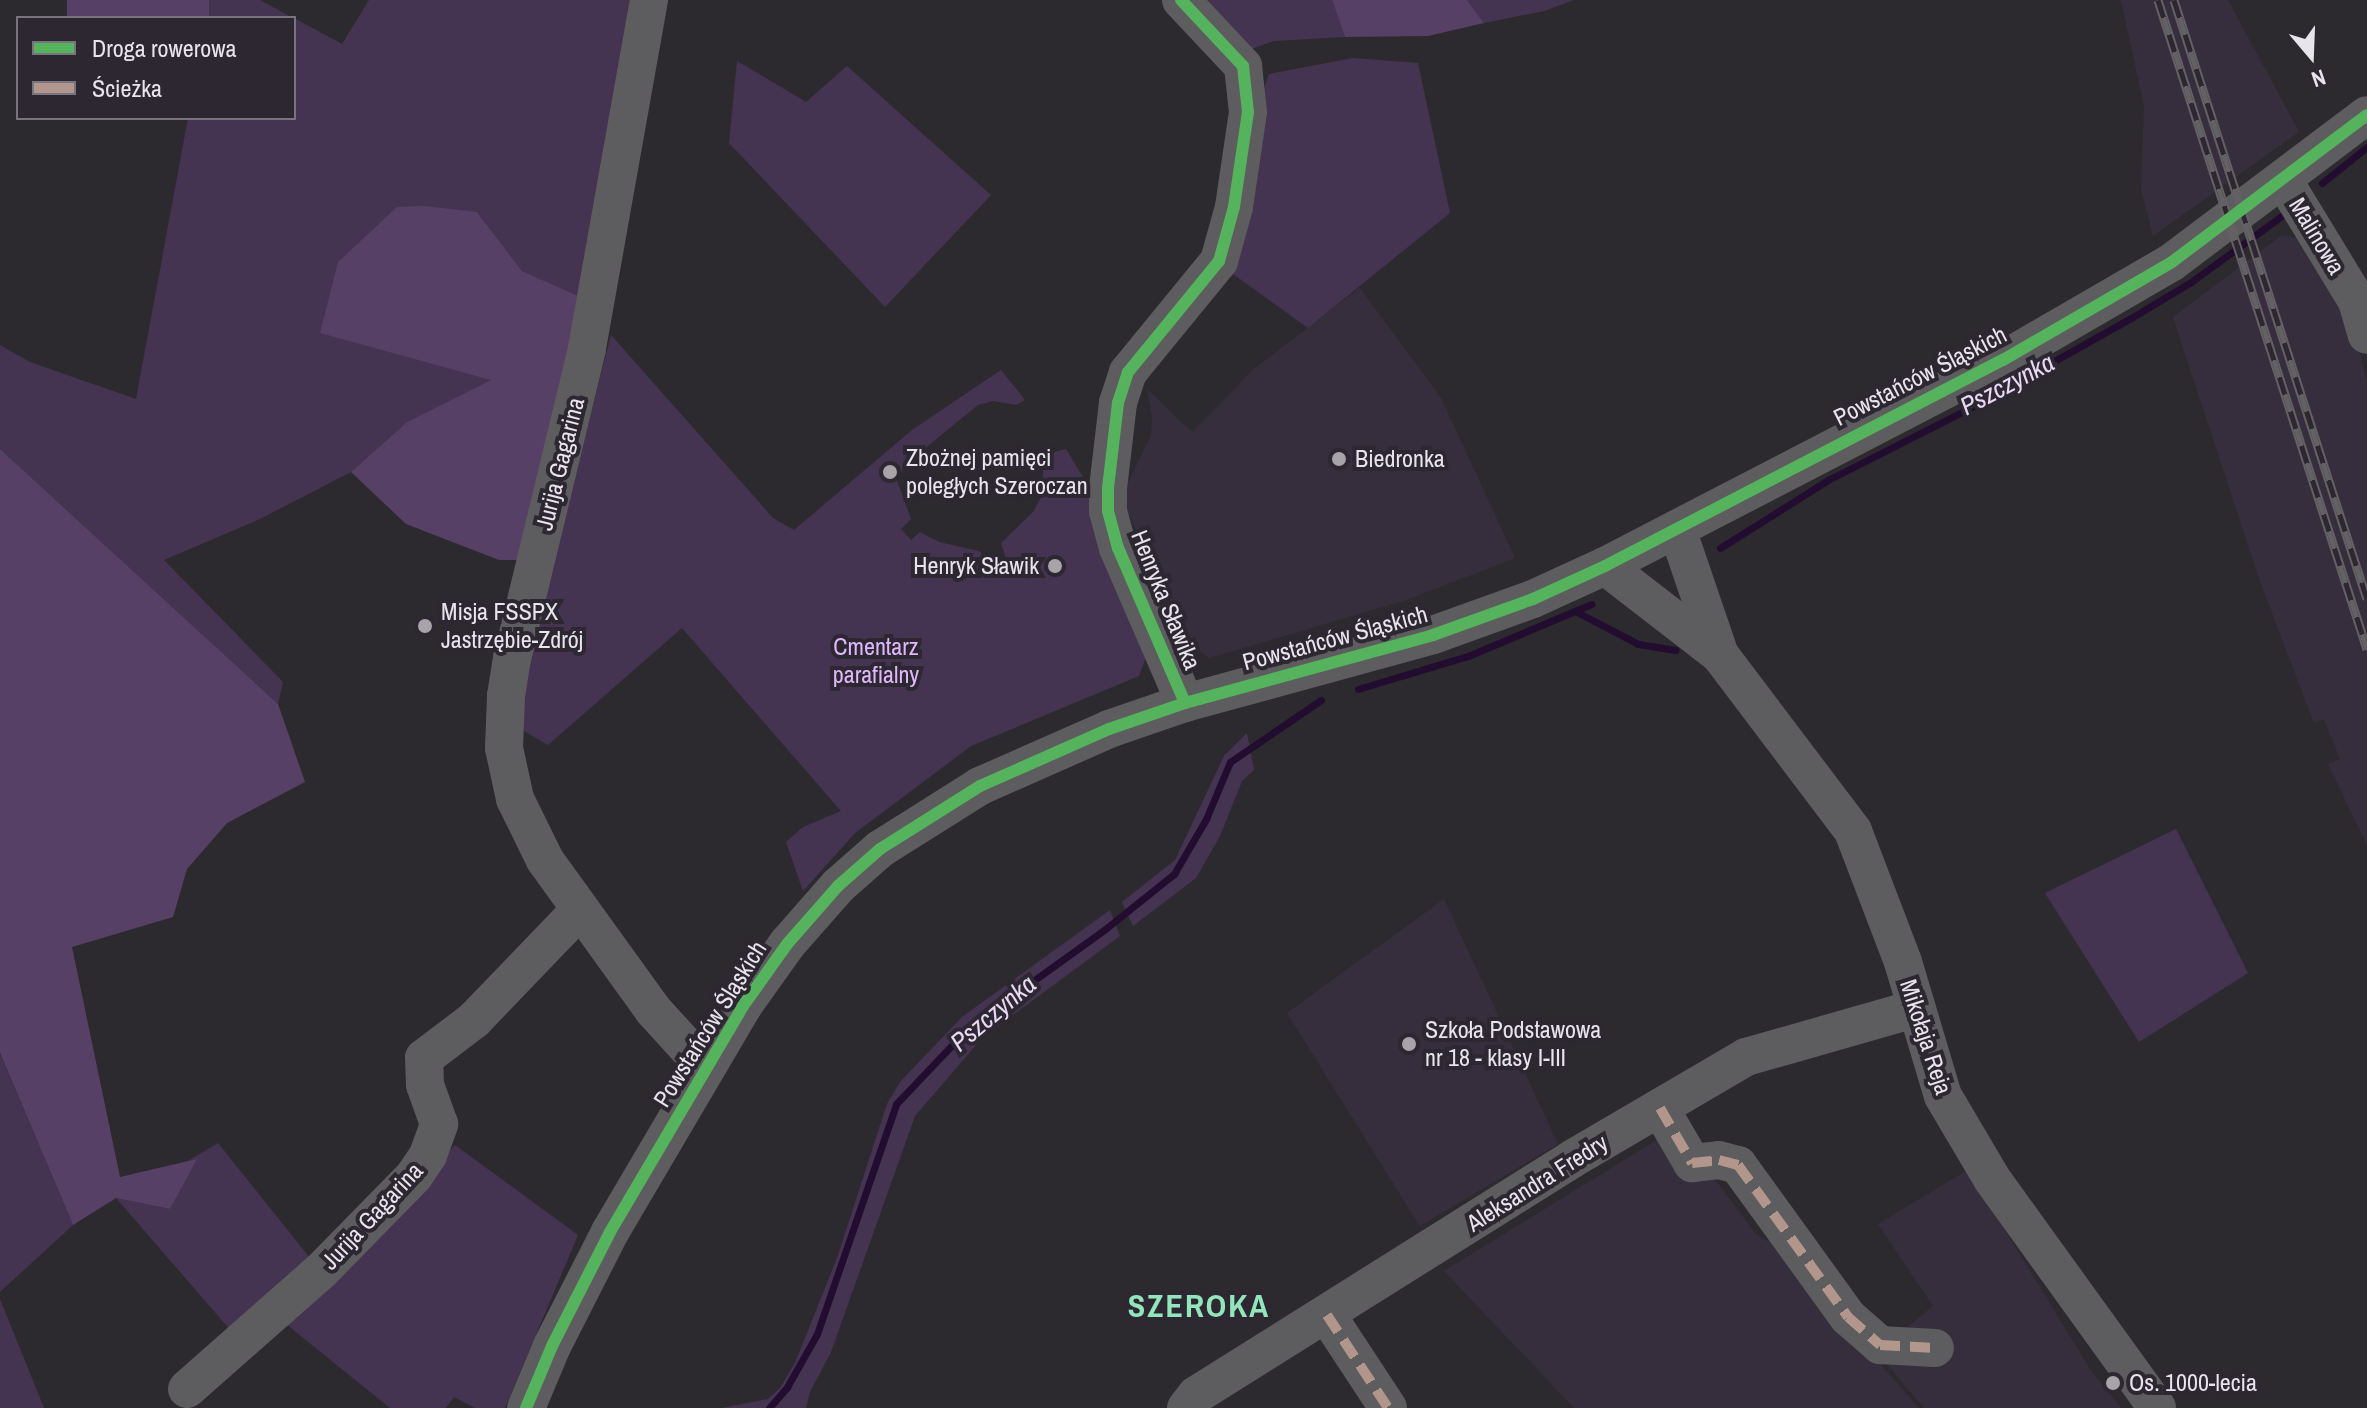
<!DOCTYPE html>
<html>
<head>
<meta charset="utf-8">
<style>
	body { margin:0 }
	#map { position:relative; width:2367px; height:1408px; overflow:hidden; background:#2d2a2f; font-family:"Archivo Narrow",sans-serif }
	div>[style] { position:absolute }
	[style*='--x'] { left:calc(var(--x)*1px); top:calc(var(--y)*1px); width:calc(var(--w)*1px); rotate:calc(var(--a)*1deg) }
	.built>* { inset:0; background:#372e3d }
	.green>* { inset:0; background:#453451 }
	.forest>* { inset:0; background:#574065; transform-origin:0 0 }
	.stream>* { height:7px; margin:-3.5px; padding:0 3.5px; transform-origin:3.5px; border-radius:3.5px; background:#220c2f }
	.minor>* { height:38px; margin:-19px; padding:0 19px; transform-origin:19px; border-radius:19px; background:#5d5c5e }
	.rail>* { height:9px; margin-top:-4.5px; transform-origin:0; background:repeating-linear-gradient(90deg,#2d2732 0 18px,#646165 0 36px); box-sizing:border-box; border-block:2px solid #646165 }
	.quiet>* { height:10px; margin-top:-5px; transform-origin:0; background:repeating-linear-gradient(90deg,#b2968c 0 20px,transparent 0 30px) }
	.cycleway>* { height:12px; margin:-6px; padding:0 6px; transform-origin:6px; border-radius:6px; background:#56b35d }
	.dots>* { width:22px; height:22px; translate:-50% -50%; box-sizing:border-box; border:4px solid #2d2732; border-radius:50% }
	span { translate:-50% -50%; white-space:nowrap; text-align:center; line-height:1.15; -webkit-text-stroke:8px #2d2732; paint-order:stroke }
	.street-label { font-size:24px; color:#e8e4eb }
	.poi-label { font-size:24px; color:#e8e4eb }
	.left { translate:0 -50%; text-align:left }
	.right { translate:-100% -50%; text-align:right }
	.park-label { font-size:24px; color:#e0b7fc }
	.water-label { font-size:26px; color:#e9d9f5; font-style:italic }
	.district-label { font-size:32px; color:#93e5bb; font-weight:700; letter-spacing:2px }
	.legend { position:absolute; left:16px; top:16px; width:280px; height:104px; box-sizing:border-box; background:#2d2732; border:2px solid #78737c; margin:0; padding:10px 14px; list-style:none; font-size:24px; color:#e8e4eb }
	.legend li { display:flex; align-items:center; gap:16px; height:40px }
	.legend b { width:40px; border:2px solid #78737c }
	.north { position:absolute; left:2271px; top:16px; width:80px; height:80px; -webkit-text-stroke:6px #2d2732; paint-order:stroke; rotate:161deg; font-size:22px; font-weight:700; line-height:32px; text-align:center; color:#e8e4eb }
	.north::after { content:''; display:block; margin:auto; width:28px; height:36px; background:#e8e4eb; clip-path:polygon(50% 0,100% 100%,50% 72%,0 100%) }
</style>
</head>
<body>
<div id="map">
	<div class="built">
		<i style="clip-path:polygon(2121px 0,2228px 0,2299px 132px,2153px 236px,2141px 189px,2144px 106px)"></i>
		<i style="clip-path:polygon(2282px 235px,2311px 241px,2354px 333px,2367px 380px,2367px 845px,2328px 764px,2340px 759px,2324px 719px,2314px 723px,2261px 584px,2173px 317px)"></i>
		<i style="clip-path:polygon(1360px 288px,1441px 398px,1515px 558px,1409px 599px,1210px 658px,1187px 644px,1126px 508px,1127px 485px,1151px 436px,1152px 416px,1147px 389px,1192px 432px,1254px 369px)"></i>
		<i style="clip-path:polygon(1444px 899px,1558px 1144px,1420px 1226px,1287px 1013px)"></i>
		<i style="clip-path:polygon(1660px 1138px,1687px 1182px,1707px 1169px,1756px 1234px,1776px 1246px,1919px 1408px,1574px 1408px,1444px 1271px)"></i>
		<i style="clip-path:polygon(1968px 1170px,2090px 1369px,2121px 1408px,1924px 1408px,1877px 1352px,1933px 1306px,1878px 1224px)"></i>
	</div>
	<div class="green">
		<i style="clip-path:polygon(209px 0,260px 0,293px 18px,206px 18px)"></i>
		<i style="clip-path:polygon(369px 0,634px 0,583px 298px,522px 271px,477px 212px,493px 379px,407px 422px,351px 472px,260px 519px,164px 560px,283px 682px,278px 704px,0 449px,0 345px,30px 362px,136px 399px,188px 118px,294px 118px,294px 18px,342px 44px)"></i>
		<i style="clip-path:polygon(1190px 0,1332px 0,1345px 37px,1274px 41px,1243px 52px)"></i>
		<i style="clip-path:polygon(1467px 0,1574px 0,1544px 11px,1484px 23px)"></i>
		<i style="clip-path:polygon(1353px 58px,1418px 63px,1450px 213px,1308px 328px,1226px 269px,1258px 107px,1269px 74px)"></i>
		<i style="clip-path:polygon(737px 61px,806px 102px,847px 66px,991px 195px,885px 307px,729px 143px)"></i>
		<i style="clip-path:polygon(611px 335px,773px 518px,794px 530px,912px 430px,1001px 370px,1025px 400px,1016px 405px,993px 401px,978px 405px,914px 457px,896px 478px,911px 519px,901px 529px,911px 540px,920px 532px,939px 542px,979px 551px,992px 567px,1006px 558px,1001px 543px,1034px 511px,1043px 493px,1043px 470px,1054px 452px,1066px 449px,1089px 487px,1089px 513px,1148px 651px,1139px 676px,971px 746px,855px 833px,803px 891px,786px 842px,803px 827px,841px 811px,682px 628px,548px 745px,519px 728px,521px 683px)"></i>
		<i style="clip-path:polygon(1247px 733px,1254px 770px,1242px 781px,1220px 836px,1196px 878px,1133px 926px,1122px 902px,1175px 860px,1224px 756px)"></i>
		<i style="clip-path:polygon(2176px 829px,2248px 973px,2139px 1042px,2045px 893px)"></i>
		<i style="clip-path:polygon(1110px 910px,1120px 936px,983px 1037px,915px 1116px,831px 1352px,810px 1392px,806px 1408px,722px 1408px,768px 1399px,780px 1388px,795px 1363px,837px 1258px,887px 1104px,900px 1082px,962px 1017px)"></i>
		<i style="clip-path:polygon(0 1054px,73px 1225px,0 1292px)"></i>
		<i style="clip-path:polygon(218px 1143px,314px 1263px,232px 1332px,116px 1198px,170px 1209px,196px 1159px,186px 1162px)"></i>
		<i style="clip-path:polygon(455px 1145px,578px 1235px,505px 1408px,475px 1408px,454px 1397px,446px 1408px,390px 1408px,281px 1320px)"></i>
		<i style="clip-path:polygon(0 1299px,44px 1408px,0 1408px)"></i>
	</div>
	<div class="forest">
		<i style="left:67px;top:0;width:142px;height:22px"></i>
		<i style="clip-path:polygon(1332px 0,1467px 0,1484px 23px,1428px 36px,1345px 37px)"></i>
		<i style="clip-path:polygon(424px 206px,477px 212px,522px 271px,583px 298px,518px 560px,499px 560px,406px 524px,351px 472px,407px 422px,491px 380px,320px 333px,338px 262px,397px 207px)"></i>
		<i style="clip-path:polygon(0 449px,278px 704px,305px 782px,227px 823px,187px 869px,173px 917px,72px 947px,120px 1177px,197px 1159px,170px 1209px,116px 1198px,73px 1225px,0 1053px)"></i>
	</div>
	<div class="stream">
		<i style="--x:2322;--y:183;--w:58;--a:-38.7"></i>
		<i style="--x:1720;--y:548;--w:128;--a:-32.2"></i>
		<i style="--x:1828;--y:480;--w:166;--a:-26.9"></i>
		<i style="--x:1976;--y:405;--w:178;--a:-29.3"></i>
		<i style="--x:2131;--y:318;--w:70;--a:-31"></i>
		<i style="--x:2191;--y:282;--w:119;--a:-36.1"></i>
		<i style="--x:1575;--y:611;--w:71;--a:27.6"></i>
		<i style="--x:1638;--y:644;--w:38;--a:9"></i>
		<i style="--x:1358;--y:689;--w:115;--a:-16.7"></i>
		<i style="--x:1468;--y:656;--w:134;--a:-22.8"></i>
		<i style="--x:769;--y:1408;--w:28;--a:-49"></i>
		<i style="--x:787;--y:1387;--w:61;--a:-60.5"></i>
		<i style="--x:817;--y:1334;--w:243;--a:-71"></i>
		<i style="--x:896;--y:1104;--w:106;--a:-46.5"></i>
		<i style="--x:969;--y:1027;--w:166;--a:-35.7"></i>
		<i style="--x:1104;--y:930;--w:90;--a:-38.7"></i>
		<i style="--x:1174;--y:874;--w:64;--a:-59.8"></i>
		<i style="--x:1206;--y:819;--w:62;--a:-67.2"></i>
		<i style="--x:1230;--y:762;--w:110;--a:-34.3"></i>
	</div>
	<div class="minor">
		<i style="--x:649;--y:0;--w:354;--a:100.1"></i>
		<i style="--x:587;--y:349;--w:318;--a:103.6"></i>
		<i style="--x:512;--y:658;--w:38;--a:99"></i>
		<i style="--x:506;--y:696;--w:52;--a:92.2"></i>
		<i style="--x:504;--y:748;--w:52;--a:77.8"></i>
		<i style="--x:515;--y:799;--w:68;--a:63.8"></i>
		<i style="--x:545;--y:860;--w:185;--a:54.2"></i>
		<i style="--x:653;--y:1010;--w:77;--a:47.6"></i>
		<i style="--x:1181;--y:0;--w:91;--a:46.8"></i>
		<i style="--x:1243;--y:66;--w:46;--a:83.8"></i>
		<i style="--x:1248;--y:112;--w:96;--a:98.4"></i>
		<i style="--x:1234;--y:207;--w:56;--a:105.5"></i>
		<i style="--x:1219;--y:261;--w:144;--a:129.3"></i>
		<i style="--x:1128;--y:372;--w:33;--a:108"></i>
		<i style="--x:1118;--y:403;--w:86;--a:96.7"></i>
		<i style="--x:1108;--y:488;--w:23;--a:90"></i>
		<i style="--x:1108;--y:511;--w:38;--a:75"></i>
		<i style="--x:1118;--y:548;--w:169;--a:66.6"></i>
		<i style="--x:2284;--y:181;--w:140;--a:58.7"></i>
		<i style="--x:2357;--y:301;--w:35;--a:74"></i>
		<i style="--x:1677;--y:529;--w:133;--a:71.2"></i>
		<i style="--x:1605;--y:566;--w:145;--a:37.7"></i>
		<i style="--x:1720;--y:655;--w:221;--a:52.9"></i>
		<i style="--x:1853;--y:831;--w:140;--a:69.1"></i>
		<i style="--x:1903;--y:962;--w:140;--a:73.4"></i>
		<i style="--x:1943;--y:1096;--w:96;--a:59.4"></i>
		<i style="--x:1992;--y:1179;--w:282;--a:54.2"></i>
		<i style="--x:1660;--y:1108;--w:64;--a:59.8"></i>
		<i style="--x:1692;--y:1163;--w:27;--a:-6"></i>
		<i style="--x:1719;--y:1160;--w:20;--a:15"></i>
		<i style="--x:1738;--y:1165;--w:188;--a:54.1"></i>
		<i style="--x:1848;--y:1317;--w:43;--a:41.2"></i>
		<i style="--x:1880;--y:1345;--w:55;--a:3.1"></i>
		<i style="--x:1327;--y:1315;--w:111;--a:56.7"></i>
		<i style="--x:187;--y:1389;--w:179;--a:-41.4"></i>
		<i style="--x:321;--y:1271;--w:133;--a:-45.6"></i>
		<i style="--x:414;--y:1176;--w:25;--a:-56"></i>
		<i style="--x:428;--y:1155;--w:33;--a:-70"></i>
		<i style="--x:439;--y:1124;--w:41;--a:-109.7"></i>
		<i style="--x:425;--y:1085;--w:27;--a:-92"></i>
		<i style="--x:424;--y:1058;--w:63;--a:-37.2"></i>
		<i style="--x:474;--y:1020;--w:151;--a:-46.1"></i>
		<i style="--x:526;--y:1408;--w:67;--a:-67.2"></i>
		<i style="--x:552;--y:1346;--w:128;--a:-63"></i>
		<i style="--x:610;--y:1232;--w:262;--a:-59.5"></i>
		<i style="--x:743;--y:1006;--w:77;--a:-54.5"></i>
		<i style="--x:788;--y:943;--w:76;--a:-48.7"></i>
		<i style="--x:838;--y:886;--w:56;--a:-41.4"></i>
		<i style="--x:880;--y:849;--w:118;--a:-32.2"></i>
		<i style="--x:980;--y:786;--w:141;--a:-23.8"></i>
		<i style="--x:1109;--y:729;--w:80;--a:-18.9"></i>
		<i style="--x:1185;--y:703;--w:257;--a:-15.3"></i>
		<i style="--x:1433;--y:635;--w:106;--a:-19.8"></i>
		<i style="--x:1533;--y:599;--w:79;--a:-24.6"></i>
		<i style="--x:1605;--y:566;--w:448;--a:-27.4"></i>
		<i style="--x:2003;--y:360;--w:195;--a:-30.1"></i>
		<i style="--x:2172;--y:262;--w:244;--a:-37"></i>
		<i style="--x:1186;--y:1408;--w:16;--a:-52"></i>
		<i style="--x:1196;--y:1395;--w:444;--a:-32.1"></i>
		<i style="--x:1572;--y:1159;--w:202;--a:-30.4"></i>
		<i style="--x:1746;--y:1057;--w:175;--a:-15.9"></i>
	</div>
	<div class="rail">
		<i style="--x:2158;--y:0;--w:682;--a:72.15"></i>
		<i style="--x:2174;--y:0;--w:629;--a:72.14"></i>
	</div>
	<div class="quiet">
		<i style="--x:1660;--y:1108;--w:64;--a:59.8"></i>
		<i style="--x:1692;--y:1163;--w:27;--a:-6"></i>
		<i style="--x:1719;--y:1160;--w:20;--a:15"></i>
		<i style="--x:1738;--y:1165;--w:188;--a:54.1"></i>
		<i style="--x:1848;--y:1317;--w:43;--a:41.2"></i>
		<i style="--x:1880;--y:1345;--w:55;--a:3.1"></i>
		<i style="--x:1327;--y:1315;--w:111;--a:56.7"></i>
	</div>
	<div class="cycleway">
		<i style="--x:1181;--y:0;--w:91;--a:46.8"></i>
		<i style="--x:1243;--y:66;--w:46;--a:83.8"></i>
		<i style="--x:1248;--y:112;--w:96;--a:98.4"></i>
		<i style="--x:1234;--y:207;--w:56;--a:105.5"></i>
		<i style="--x:1219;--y:261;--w:144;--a:129.3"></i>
		<i style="--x:1128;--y:372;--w:33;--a:108"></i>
		<i style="--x:1118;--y:403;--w:86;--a:96.7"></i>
		<i style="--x:1108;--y:488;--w:23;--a:90"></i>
		<i style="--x:1108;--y:511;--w:38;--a:75"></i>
		<i style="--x:1118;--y:548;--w:169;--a:66.6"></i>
		<i style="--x:526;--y:1408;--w:67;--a:-67.2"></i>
		<i style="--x:552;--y:1346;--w:128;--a:-63"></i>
		<i style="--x:610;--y:1232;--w:262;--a:-59.5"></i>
		<i style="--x:743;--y:1006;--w:77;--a:-54.5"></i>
		<i style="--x:788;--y:943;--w:76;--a:-48.7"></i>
		<i style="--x:838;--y:886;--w:56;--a:-41.4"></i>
		<i style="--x:880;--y:849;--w:118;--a:-32.2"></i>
		<i style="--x:980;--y:786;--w:141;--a:-23.8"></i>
		<i style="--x:1109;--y:729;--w:80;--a:-18.9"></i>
		<i style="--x:1185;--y:703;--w:257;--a:-15.3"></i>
		<i style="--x:1433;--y:635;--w:106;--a:-19.8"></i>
		<i style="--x:1533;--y:599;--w:79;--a:-24.6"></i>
		<i style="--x:1605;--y:566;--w:448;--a:-27.4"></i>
		<i style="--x:2003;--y:360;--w:195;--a:-30.1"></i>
		<i style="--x:2172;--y:262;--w:244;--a:-37"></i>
	</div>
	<div class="dots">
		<i style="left:1339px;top:459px;background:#a7a3a9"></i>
		<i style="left:890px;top:472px;background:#a7a3a9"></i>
		<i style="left:1055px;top:566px;background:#a7a3a9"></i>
		<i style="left:425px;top:626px;background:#a7a3a9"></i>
		<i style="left:1409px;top:1044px;background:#a7a3a9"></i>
		<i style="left:2113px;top:1383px;background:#a7a3a9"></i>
	</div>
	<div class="street-label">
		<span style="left:2317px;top:236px;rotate:59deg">Malinowa</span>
		<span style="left:1920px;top:376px;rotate:-27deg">Powstańców Śląskich</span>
		<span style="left:560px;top:464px;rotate:-76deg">Jurija Gagarina</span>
		<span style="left:1166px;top:600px;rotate:68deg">Henryka Sławika</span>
		<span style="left:1335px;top:638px;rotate:-15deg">Powstańców Śląskich</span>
		<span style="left:710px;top:1024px;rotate:-58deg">Powstańców Śląskich</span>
		<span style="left:1926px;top:1037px;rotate:72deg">Mikołaja Reja</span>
		<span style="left:1537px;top:1183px;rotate:-32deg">Aleksandra Fredry</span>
		<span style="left:372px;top:1216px;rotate:-47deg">Jurija Gagarina</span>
	</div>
	<div class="poi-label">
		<span class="left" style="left:906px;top:472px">Zbożnej pamięci<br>poległych Szeroczan</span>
		<span class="left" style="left:1355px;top:459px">Biedronka</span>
		<span class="right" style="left:1039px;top:566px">Henryk Sławik</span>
		<span class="left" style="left:441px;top:626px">Misja FSSPX<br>Jastrzębie-Zdrój</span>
		<span class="left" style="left:1425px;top:1044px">Szkoła Podstawowa<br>nr 18 - klasy I-III</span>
		<span class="left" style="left:2129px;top:1383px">Os. 1000-lecia</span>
	</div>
	<div class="park-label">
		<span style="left:876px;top:661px">Cmentarz<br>parafialny</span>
	</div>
	<div class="water-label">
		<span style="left:2007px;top:384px;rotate:-28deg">Pszczynka</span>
		<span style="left:993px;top:1013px;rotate:-40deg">Pszczynka</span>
	</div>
	<div class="district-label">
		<span style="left:1199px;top:1306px">SZEROKA</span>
	</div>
	<ul class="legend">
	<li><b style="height:10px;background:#56b35d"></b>Droga rowerowa</li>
	<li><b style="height:10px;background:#b2968c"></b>Ścieżka</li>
	</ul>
	<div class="north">N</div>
</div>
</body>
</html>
